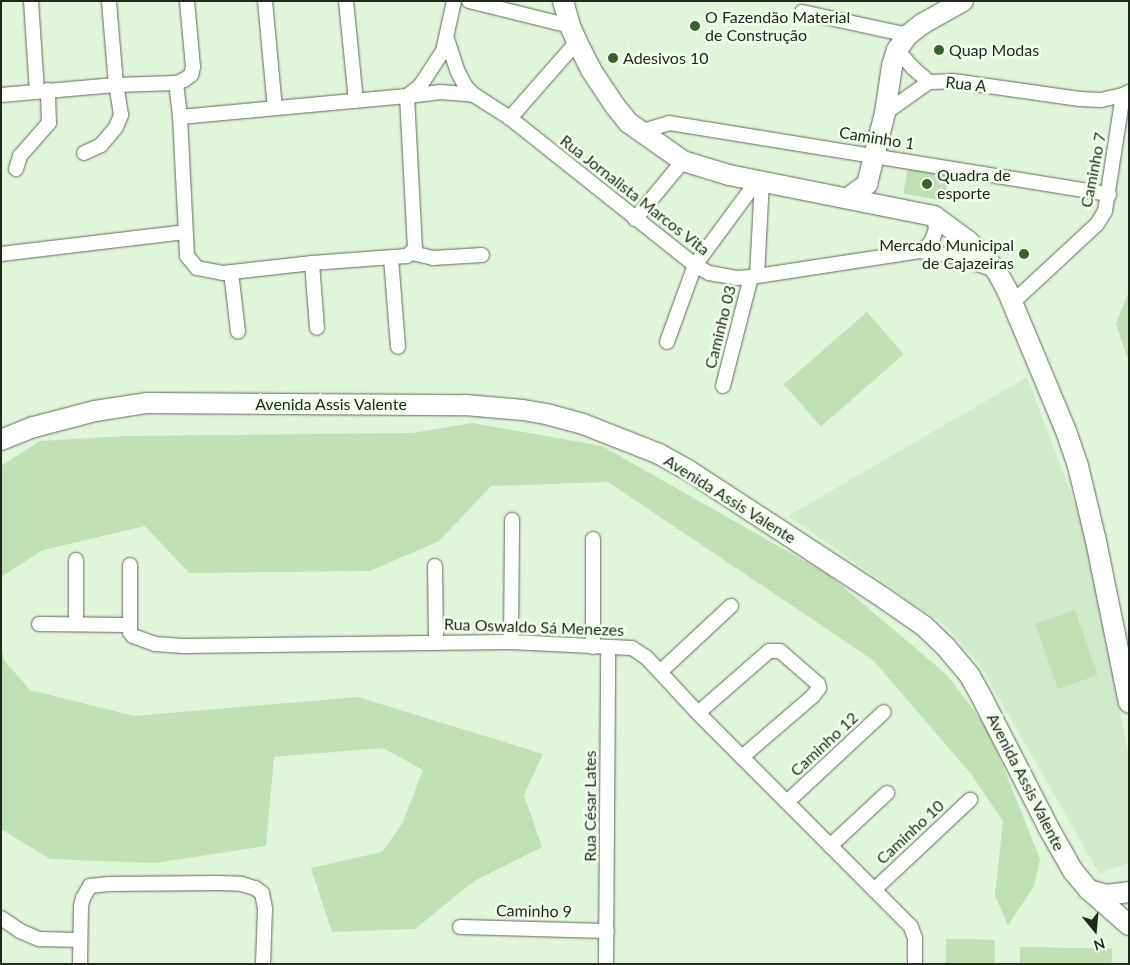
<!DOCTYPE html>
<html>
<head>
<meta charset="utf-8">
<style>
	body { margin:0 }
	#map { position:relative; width:1130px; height:965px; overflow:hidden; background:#e0f5d9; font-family:Lato,sans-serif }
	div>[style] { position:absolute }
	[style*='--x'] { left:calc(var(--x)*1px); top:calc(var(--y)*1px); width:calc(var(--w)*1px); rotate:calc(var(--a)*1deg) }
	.built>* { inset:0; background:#d1eaca }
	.green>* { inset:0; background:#bfe1b4; transform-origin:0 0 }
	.roads { filter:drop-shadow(0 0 1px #5b6d55) drop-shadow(0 0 1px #5b6d55) }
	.street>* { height:14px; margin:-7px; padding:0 7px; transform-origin:7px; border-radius:7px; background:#fff }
	.secondary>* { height:20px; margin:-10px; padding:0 10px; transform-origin:10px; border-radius:10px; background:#fff }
	.dots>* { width:14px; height:14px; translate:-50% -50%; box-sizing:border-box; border:2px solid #f3ffee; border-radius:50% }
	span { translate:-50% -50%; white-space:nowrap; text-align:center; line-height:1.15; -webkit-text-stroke:5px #f3ffee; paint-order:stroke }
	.poi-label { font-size:16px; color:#21291f }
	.left { translate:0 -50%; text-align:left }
	.right { translate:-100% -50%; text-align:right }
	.street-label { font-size:16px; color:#21291f }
	.frame { position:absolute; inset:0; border:2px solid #21291f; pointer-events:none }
	.north { position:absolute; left:1070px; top:905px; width:50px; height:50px; -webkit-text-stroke:4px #f3ffee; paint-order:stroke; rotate:163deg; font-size:14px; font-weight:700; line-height:20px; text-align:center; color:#21291f }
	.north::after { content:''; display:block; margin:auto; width:18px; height:22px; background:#21291f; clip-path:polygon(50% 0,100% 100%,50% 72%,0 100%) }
</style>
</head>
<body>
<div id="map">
	<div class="built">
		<i style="clip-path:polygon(1027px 377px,1083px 525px,1129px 757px,1129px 863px,1099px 873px,980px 665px,946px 626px,788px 516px)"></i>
	</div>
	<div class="green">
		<i style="left:908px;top:167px;width:42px;height:27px;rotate:10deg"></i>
		<i style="clip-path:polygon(1129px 291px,1129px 362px,1116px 324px)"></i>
		<i style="left:867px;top:312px;width:56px;height:110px;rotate:49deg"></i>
		<i style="clip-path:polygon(472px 423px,602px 446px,829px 575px,946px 674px,988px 729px,1040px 859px,1034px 886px,1008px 925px,995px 896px,1003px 821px,971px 774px,873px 660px,608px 482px,491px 486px,439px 541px,370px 571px,189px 573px,145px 526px,43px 550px,1px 577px,1px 466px,40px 441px,124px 436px,412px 433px)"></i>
		<i style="left:1075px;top:610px;width:69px;height:42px;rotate:71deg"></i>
		<i style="clip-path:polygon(1px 647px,4px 660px,30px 690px,134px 716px,358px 697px,543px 754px,524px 795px,542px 847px,474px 881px,415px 929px,332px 932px,311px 868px,382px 852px,402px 824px,423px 770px,383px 748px,274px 757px,266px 846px,155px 863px,50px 859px,1px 829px)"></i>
		<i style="left:946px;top:939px;width:49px;height:25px;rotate:1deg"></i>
		<i style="left:1020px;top:947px;width:92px;height:17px;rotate:1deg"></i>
	</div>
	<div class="roads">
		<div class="street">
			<i style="--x:31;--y:1;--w:90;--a:86.2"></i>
			<i style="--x:265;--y:1;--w:107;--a:84.7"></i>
			<i style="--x:346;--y:1;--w:100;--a:84.3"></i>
			<i style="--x:469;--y:1;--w:104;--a:13.9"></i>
			<i style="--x:802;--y:12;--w:108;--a:12.2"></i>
			<i style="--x:447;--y:39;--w:33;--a:72"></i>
			<i style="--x:457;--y:70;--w:18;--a:63"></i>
			<i style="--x:465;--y:86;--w:13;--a:45"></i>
			<i style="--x:474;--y:95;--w:43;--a:32.6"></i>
			<i style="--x:510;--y:118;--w:236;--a:38.5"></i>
			<i style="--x:695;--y:265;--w:16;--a:30"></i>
			<i style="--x:709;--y:273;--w:27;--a:10"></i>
			<i style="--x:736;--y:278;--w:15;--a:-4"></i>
			<i style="--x:751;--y:277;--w:171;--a:-8.7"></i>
			<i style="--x:920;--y:251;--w:33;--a:9"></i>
			<i style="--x:953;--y:256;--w:41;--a:18.4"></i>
			<i style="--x:897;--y:50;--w:24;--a:48"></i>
			<i style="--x:913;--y:68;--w:21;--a:41"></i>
			<i style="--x:176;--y:83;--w:34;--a:83"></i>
			<i style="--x:180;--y:117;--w:139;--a:87.1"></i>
			<i style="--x:187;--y:256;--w:16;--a:50"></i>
			<i style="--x:197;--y:268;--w:26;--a:11"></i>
			<i style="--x:223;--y:273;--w:90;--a:-6.4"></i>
			<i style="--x:312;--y:263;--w:95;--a:-4.2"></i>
			<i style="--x:407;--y:256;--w:11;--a:-41"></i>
			<i style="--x:415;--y:249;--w:153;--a:-93"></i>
			<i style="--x:407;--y:96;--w:228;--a:174.7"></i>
			<i style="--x:1;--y:95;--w:115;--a:-5"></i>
			<i style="--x:116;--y:85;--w:60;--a:-1.9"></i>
			<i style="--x:176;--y:83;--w:9;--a:-21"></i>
			<i style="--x:184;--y:80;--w:9;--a:-36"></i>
			<i style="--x:191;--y:75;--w:8;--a:-76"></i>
			<i style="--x:193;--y:67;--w:66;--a:-95.2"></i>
			<i style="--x:407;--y:96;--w:16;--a:-38"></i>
			<i style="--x:420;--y:86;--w:42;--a:-56.7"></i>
			<i style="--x:443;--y:51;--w:51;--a:-77.6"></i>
			<i style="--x:408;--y:96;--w:33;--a:-7"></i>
			<i style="--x:441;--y:92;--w:33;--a:5"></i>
			<i style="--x:885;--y:113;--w:54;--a:-35.2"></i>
			<i style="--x:929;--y:82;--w:24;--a:-2"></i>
			<i style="--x:953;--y:81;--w:128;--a:8.1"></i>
			<i style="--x:1080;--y:99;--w:21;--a:3"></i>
			<i style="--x:1101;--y:100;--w:23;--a:-13"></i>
			<i style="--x:1123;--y:95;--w:7;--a:-27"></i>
			<i style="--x:510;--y:118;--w:101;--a:-48.6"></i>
			<i style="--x:640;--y:132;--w:30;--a:-17"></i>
			<i style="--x:669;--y:123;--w:446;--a:9.2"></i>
			<i style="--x:84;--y:153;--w:19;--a:-25"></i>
			<i style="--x:101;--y:145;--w:23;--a:-50"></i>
			<i style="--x:116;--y:127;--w:13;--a:-67"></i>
			<i style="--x:121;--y:115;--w:30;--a:-99"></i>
			<i style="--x:116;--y:85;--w:84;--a:-94.8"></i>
			<i style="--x:16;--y:169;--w:14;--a:-73"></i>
			<i style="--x:20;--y:156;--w:44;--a:-48.7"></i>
			<i style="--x:49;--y:123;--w:33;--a:-92"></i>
			<i style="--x:635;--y:219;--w:75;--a:-50.4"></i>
			<i style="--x:920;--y:251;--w:11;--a:-34"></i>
			<i style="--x:929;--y:245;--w:8;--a:-60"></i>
			<i style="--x:933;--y:238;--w:9;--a:-72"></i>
			<i style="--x:936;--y:229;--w:13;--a:-99"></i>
			<i style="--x:412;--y:253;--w:22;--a:13"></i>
			<i style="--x:433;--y:258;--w:49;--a:-3.5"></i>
			<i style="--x:1;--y:254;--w:185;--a:-6.8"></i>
			<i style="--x:391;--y:258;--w:89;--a:85.5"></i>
			<i style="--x:312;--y:263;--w:65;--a:85.6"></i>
			<i style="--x:231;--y:272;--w:60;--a:83.3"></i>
			<i style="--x:757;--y:276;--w:94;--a:-87"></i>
			<i style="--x:1012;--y:303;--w:116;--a:-42.9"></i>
			<i style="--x:1097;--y:224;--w:15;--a:-58"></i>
			<i style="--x:1105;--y:211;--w:117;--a:-81.2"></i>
			<i style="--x:667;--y:342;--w:82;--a:-70"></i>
			<i style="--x:695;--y:265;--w:104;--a:-53.6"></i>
			<i style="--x:723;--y:386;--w:113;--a:-75.6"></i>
			<i style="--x:130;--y:565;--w:67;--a:90"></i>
			<i style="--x:130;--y:632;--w:5;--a:53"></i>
			<i style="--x:133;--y:636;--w:23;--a:20"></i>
			<i style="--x:155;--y:644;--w:28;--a:4"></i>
			<i style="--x:183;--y:646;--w:328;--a:-0.7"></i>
			<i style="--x:511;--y:642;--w:121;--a:2.8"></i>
			<i style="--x:632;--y:648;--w:17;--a:33"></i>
			<i style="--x:646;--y:657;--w:76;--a:47.1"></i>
			<i style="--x:698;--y:713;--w:302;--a:45.1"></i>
			<i style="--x:911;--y:927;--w:12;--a:70"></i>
			<i style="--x:915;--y:938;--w:26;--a:90"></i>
			<i style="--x:435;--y:566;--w:76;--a:89.2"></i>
			<i style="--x:76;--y:623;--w:63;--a:-90"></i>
			<i style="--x:39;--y:624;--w:89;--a:0.6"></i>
			<i style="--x:511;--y:642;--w:122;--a:-89.5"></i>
			<i style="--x:593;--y:647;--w:108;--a:-90"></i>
			<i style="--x:660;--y:672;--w:97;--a:-42.9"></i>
			<i style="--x:698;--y:713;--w:94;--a:-41.1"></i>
			<i style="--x:769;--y:651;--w:11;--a:0"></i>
			<i style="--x:780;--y:651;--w:50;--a:41"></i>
			<i style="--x:818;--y:684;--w:4;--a:76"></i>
			<i style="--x:819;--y:688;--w:10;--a:127"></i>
			<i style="--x:813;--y:696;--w:94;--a:139.3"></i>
			<i style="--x:787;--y:802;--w:132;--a:-42.9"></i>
			<i style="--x:830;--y:846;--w:78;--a:-42.9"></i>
			<i style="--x:874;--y:890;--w:132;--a:-43.2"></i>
			<i style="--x:1;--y:918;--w:23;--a:34"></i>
			<i style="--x:20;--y:931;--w:21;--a:23"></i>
			<i style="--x:39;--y:939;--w:41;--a:1.4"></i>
			<i style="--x:460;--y:927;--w:147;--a:1.6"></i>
			<i style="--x:80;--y:964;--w:58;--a:-89"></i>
			<i style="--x:81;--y:906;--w:8;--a:-76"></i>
			<i style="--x:83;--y:898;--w:14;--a:-60"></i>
			<i style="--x:90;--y:886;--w:19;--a:-6"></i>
			<i style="--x:109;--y:884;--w:109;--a:-0.5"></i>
			<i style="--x:218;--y:883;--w:23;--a:2"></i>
			<i style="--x:241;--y:884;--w:15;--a:16"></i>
			<i style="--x:255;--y:888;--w:9;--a:36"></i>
			<i style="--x:262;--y:893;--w:16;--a:79"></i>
			<i style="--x:265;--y:909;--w:55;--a:92.1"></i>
			<i style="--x:606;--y:964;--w:316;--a:-89.6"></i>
		</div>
		<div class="secondary">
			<i style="--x:563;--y:1;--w:26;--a:74"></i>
			<i style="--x:570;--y:26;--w:17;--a:66"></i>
			<i style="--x:577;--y:42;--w:31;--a:63"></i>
			<i style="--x:591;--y:70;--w:43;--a:56.3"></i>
			<i style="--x:615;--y:106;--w:22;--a:51"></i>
			<i style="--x:629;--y:123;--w:66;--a:35.1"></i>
			<i style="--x:683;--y:161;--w:48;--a:16.9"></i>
			<i style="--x:729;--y:175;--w:209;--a:11.3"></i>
			<i style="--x:934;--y:216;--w:42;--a:36.3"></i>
			<i style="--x:968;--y:241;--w:40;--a:46"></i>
			<i style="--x:996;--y:270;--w:23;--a:61"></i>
			<i style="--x:1007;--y:290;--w:153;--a:67.3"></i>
			<i style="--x:1066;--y:431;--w:37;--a:71"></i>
			<i style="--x:1078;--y:466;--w:77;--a:76.5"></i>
			<i style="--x:1096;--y:541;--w:165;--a:78.5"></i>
			<i style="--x:848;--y:198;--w:24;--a:-36"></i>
			<i style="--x:867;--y:184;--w:73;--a:-75.8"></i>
			<i style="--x:885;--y:113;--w:48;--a:-81.5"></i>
			<i style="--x:892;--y:66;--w:17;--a:-73"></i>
			<i style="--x:897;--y:50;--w:19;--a:-54"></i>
			<i style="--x:908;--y:35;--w:18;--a:-38"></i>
			<i style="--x:922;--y:24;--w:47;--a:-29.3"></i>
			<i style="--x:1;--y:440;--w:35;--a:-22"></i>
			<i style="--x:34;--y:427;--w:63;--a:-14.7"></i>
			<i style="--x:95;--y:411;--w:53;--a:-8.7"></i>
			<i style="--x:147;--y:403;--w:318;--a:0.4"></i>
			<i style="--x:465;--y:405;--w:58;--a:4.9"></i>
			<i style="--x:523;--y:410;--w:27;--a:10"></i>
			<i style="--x:550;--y:415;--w:34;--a:15"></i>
			<i style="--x:583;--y:424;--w:82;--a:21.5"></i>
			<i style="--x:659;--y:454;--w:33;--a:29"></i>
			<i style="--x:688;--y:470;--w:235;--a:33.2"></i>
			<i style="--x:885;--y:599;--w:47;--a:34.7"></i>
			<i style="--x:924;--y:626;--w:29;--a:44"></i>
			<i style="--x:945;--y:646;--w:39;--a:50"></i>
			<i style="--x:970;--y:676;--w:18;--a:61"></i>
			<i style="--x:979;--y:692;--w:152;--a:62.9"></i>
			<i style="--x:1048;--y:827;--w:51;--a:60.4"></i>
			<i style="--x:1073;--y:871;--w:25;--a:50"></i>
			<i style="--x:1089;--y:890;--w:53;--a:41.2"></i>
			<i style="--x:1089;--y:890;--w:18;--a:16"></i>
			<i style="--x:1106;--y:895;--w:23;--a:-7"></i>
		</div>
	</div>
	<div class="dots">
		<i style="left:695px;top:26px;background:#366423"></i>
		<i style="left:939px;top:50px;background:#366423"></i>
		<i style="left:613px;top:58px;background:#366423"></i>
		<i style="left:927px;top:184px;background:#366423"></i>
		<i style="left:1024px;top:254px;background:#366423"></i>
	</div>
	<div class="poi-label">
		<span class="left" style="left:705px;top:26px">O Fazendão Material<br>de Construção</span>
		<span class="left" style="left:949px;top:50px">Quap Modas</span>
		<span class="left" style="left:623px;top:58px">Adesivos 10</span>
		<span class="left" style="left:937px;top:184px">Quadra de<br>esporte</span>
		<span class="right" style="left:1014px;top:254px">Mercado Municipal<br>de Cajazeiras</span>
	</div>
	<div class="street-label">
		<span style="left:966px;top:84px;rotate:6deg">Rua A</span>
		<span style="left:877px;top:138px;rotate:9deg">Caminho 1</span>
		<span style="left:1093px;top:170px;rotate:-79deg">Caminho 7</span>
		<span style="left:635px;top:195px;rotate:38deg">Rua Jornalista Marcos Vita</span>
		<span style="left:720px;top:327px;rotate:-76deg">Caminho 03</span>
		<span style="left:331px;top:404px">Avenida Assis Valente</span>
		<span style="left:730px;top:499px;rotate:32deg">Avenida Assis Valente</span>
		<span style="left:534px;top:627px;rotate:2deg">Rua Oswaldo Sá Menezes</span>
		<span style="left:824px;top:744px;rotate:-43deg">Caminho 12</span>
		<span style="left:1026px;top:782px;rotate:63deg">Avenida Assis Valente</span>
		<span style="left:590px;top:806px;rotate:-90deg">Rua César Lates</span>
		<span style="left:910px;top:832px;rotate:-43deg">Caminho 10</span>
		<span style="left:534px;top:911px;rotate:1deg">Caminho 9</span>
	</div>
	<div class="frame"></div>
	<div class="north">N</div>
</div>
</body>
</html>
